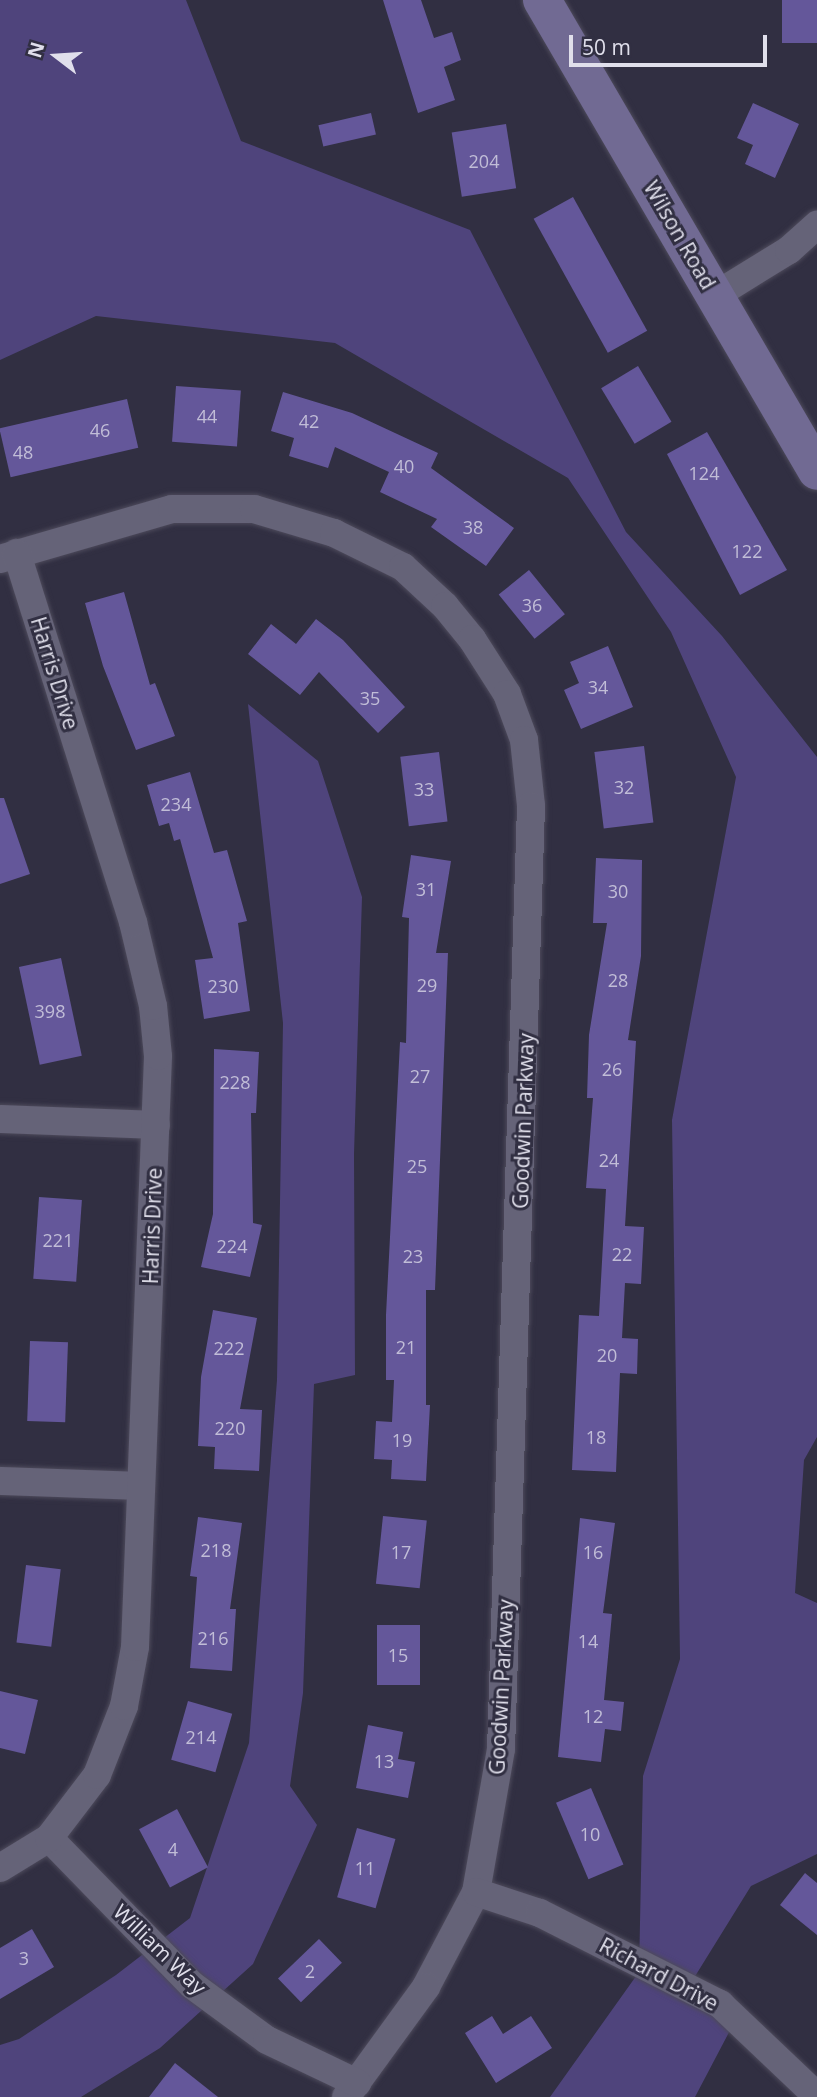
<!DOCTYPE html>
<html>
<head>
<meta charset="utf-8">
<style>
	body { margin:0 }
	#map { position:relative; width:817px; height:2097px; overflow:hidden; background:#312f42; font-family:"Open Sans",sans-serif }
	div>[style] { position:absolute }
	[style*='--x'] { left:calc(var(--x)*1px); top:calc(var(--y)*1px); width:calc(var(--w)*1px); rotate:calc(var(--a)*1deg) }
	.green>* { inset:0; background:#4f447c }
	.building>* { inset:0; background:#64579a; transform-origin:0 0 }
	.roads { filter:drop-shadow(0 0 2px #4d4a5b) drop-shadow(0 0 2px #4d4a5b) }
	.street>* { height:28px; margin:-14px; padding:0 14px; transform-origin:14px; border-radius:14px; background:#656378 }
	.secondary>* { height:38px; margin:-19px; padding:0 19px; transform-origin:19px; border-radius:19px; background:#716a93 }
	span { translate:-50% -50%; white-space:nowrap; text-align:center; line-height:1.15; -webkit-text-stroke:6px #312f42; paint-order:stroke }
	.number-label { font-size:18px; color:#c1bdd7 }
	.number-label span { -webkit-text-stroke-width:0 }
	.street-label { font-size:21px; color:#e0dfeb }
	.north { position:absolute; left:21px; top:21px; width:70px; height:70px; -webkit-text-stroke:5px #312f42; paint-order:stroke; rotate:287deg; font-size:19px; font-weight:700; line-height:28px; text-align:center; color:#e0dfeb }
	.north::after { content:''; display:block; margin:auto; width:24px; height:32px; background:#e0dfeb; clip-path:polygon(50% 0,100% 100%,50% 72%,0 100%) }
	.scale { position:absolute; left:569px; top:35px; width:198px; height:32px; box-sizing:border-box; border:4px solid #e0dfeb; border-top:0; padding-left:9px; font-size:21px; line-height:24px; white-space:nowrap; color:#e0dfeb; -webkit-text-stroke:5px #312f42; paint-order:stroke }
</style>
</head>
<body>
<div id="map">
	<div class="green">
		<i style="clip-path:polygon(0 0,186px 0,241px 141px,470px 230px,626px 532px,722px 636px,817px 757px,817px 1437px,804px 1460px,795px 1593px,817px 1603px,817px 1854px,751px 1886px,689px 1986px,736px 2019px,695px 2097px,550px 2097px,639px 1972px,643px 1776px,680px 1659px,672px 1120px,736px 777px,671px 632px,568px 478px,335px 343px,96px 316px,0 360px)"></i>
		<i style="clip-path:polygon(248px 704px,318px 761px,362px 897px,354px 1154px,355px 1375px,314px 1384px,303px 1693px,290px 1786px,317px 1825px,253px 1964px,160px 2048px,81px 2097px,0 2097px,0 2045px,19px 2039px,116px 1975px,190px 1918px,249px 1743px,277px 1380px,283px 1023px)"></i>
	</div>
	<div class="building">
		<i style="clip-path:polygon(383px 0,421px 0,434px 38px,452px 32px,461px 60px,444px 67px,455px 100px,418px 113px)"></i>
		<i style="left:782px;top:0;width:35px;height:43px"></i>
		<i style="clip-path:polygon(753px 103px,799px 124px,775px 178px,745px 164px,753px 145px,737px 138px)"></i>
		<i style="left:371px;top:113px;width:22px;height:54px;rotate:77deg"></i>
		<i style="left:506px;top:124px;width:65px;height:55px;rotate:81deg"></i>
		<i style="left:573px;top:197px;width:153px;height:45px;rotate:61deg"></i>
		<i style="left:638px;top:366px;width:65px;height:43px;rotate:59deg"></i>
		<i style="left:176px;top:386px;width:65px;height:56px;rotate:4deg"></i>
		<i style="clip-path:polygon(283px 392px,352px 413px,438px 453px,431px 468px,514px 528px,486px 566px,431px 527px,437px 519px,380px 492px,389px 472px,335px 447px,328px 468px,289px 456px,294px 438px,271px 431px)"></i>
		<i style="left:127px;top:399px;width:50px;height:131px;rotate:77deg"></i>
		<i style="clip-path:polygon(707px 432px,787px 570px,740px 595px,667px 454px)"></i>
		<i style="left:529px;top:570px;width:57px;height:39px;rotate:51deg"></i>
		<i style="clip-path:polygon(124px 592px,150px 685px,155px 683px,175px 736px,136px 750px,103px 666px,85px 603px)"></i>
		<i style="clip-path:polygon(316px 619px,343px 640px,405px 707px,378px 733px,319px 672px,300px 695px,248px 654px,271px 624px,296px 644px)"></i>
		<i style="clip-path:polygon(608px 646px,633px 707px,581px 729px,564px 690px,579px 683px,570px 662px)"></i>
		<i style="left:644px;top:746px;width:77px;height:50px;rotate:83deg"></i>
		<i style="left:439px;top:752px;width:70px;height:39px;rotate:83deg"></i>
		<i style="clip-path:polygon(190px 772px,214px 853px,227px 850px,247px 921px,238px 923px,250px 1011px,204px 1019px,195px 960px,213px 958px,180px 839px,174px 841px,169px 823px,159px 826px,147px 785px)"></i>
		<i style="clip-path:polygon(0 798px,4px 798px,30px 874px,0 884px)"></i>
		<i style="clip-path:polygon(411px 855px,451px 861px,436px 953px,448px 953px,435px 1290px,426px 1290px,426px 1405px,430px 1405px,426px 1481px,391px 1479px,392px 1460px,374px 1459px,376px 1421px,392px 1422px,394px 1380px,386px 1380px,386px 1315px,400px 1042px,406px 1043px,409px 918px,402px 917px)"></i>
		<i style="clip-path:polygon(596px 858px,642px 860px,641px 956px,628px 1040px,636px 1041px,625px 1226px,644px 1227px,641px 1284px,625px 1283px,622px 1338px,638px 1339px,637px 1374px,620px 1373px,616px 1472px,572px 1470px,579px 1315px,599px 1316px,606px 1189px,586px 1188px,593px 1098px,587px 1098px,589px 1035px,607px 923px,593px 923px)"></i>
		<i style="left:61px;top:958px;width:100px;height:43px;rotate:78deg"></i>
		<i style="clip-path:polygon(214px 1049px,259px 1052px,256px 1113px,251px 1113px,253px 1223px,262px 1225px,250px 1277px,201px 1267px,213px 1214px)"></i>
		<i style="left:39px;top:1197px;width:43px;height:82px;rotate:4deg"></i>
		<i style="clip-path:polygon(213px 1310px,257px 1318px,240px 1409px,262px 1410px,259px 1471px,214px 1469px,215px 1447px,198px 1446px,201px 1377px)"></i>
		<i style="left:30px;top:1341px;width:38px;height:80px;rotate:2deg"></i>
		<i style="left:383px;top:1516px;width:44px;height:68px;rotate:6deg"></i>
		<i style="clip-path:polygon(198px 1517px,242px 1523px,230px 1609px,236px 1609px,232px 1671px,190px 1668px,197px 1577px,190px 1576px)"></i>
		<i style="clip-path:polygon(580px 1518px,615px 1523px,603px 1613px,612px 1614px,604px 1700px,624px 1702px,621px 1731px,605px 1729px,601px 1762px,558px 1757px)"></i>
		<i style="left:26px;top:1565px;width:35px;height:78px;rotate:7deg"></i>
		<i style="left:377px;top:1625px;width:43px;height:60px"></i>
		<i style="clip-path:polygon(0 1691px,38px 1700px,25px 1754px,0 1748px)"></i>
		<i style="left:188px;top:1701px;width:46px;height:61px;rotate:16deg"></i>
		<i style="clip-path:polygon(368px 1725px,403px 1732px,398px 1759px,415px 1762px,408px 1798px,356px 1788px)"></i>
		<i style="left:591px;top:1788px;width:83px;height:38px;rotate:67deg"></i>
		<i style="left:177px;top:1809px;width:66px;height:43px;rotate:62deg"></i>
		<i style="left:357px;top:1828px;width:40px;height:72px;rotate:16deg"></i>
		<i style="clip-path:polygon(805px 1873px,817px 1883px,817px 1935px,780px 1905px)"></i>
		<i style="clip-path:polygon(32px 1929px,54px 1967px,0 1999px,0 1948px)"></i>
		<i style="left:319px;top:1939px;width:33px;height:57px;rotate:46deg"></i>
		<i style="clip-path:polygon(492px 2016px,503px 2034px,531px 2016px,552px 2048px,496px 2083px,465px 2033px)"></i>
		<i style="clip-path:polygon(175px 2063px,218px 2097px,149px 2097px)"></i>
	</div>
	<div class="roads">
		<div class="street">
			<i style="--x:716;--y:295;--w:86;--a:-31.7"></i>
			<i style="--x:789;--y:250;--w:38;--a:-42"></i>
			<i style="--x:0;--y:559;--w:179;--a:-16.2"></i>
			<i style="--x:172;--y:509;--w:82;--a:0"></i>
			<i style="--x:254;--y:509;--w:84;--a:16.7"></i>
			<i style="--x:334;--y:533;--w:77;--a:26.2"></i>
			<i style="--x:403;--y:567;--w:57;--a:42.9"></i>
			<i style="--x:445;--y:606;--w:43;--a:50.7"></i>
			<i style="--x:472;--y:639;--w:65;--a:57.5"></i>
			<i style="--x:507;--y:694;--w:49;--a:69.7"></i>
			<i style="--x:524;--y:740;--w:66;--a:83.9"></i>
			<i style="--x:531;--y:806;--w:943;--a:91.82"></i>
			<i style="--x:501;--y:1749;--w:145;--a:99.9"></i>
			<i style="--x:476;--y:1892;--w:107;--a:117.8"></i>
			<i style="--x:426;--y:1987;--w:136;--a:126"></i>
			<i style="--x:0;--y:1119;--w:156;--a:2.2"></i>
			<i style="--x:0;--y:1481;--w:141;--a:2"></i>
			<i style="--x:49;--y:1838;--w:205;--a:45.8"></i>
			<i style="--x:192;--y:1985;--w:93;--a:36.3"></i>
			<i style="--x:267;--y:2040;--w:100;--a:25.5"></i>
			<i style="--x:0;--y:1868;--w:57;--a:-31.5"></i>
			<i style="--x:49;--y:1838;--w:79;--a:-52.7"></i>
			<i style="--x:97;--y:1775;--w:74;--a:-68.6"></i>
			<i style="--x:124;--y:1706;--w:60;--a:-79.4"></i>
			<i style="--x:135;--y:1647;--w:591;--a:-87.77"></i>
			<i style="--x:158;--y:1056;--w:50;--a:-95.7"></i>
			<i style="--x:153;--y:1006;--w:86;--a:-103.4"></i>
			<i style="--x:133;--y:922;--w:387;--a:-107.5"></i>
			<i style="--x:476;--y:1892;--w:67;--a:18.2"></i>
			<i style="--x:540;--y:1913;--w:202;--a:26.8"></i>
			<i style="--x:720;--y:2004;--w:134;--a:43.5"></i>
		</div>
		<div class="secondary">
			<i style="--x:542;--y:0;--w:545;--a:59.72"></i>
		</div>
	</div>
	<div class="number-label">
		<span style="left:484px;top:161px">204</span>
		<span style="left:207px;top:416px">44</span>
		<span style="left:309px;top:421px">42</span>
		<span style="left:100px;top:430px">46</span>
		<span style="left:23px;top:452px">48</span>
		<span style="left:404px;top:466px">40</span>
		<span style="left:704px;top:473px">124</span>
		<span style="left:473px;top:527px">38</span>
		<span style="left:747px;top:551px">122</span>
		<span style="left:532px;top:605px">36</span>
		<span style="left:598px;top:687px">34</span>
		<span style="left:370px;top:698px">35</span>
		<span style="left:624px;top:787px">32</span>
		<span style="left:424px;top:789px">33</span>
		<span style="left:176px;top:804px">234</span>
		<span style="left:426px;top:889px">31</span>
		<span style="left:618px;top:891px">30</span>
		<span style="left:618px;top:980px">28</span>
		<span style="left:427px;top:985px">29</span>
		<span style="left:223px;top:986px">230</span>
		<span style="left:50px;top:1011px">398</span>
		<span style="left:612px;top:1069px">26</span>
		<span style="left:420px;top:1076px">27</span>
		<span style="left:235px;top:1082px">228</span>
		<span style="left:609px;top:1160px">24</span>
		<span style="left:417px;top:1166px">25</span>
		<span style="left:58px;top:1240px">221</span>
		<span style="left:232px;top:1246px">224</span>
		<span style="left:622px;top:1254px">22</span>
		<span style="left:413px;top:1256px">23</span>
		<span style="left:406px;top:1347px">21</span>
		<span style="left:229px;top:1348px">222</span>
		<span style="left:607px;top:1355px">20</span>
		<span style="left:230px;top:1428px">220</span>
		<span style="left:596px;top:1437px">18</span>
		<span style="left:402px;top:1440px">19</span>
		<span style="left:216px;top:1550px">218</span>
		<span style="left:401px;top:1552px">17</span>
		<span style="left:593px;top:1552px">16</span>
		<span style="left:213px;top:1638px">216</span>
		<span style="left:588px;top:1641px">14</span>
		<span style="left:398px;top:1655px">15</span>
		<span style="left:593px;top:1716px">12</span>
		<span style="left:201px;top:1737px">214</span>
		<span style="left:384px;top:1761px">13</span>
		<span style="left:590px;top:1834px">10</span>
		<span style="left:173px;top:1849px">4</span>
		<span style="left:365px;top:1868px">11</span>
		<span style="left:24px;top:1958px">3</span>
		<span style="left:310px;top:1971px">2</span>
	</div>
	<div class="street-label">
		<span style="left:680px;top:235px;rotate:60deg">Wilson Road</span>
		<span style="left:55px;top:673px;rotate:73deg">Harris Drive</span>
		<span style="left:523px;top:1121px;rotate:-88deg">Goodwin Parkway</span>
		<span style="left:152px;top:1226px;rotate:-88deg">Harris Drive</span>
		<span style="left:501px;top:1687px;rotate:-87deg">Goodwin Parkway</span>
		<span style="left:160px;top:1949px;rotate:44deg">William Way</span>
		<span style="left:659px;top:1974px;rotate:28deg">Richard Drive</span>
	</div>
	<div class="north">N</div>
	<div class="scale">50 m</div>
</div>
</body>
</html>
